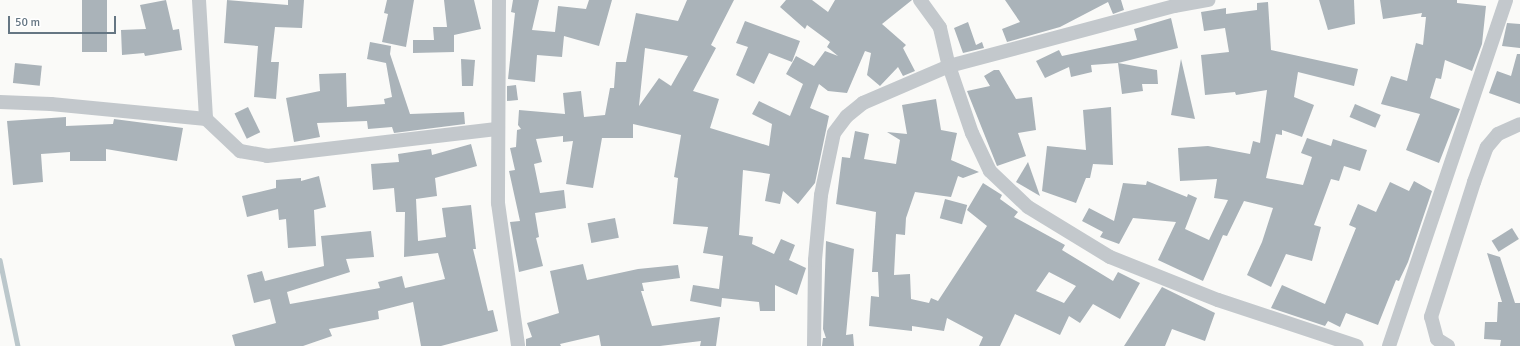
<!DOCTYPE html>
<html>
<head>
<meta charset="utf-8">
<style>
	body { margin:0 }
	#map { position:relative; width:1520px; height:346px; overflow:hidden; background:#fafaf8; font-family:Signika,sans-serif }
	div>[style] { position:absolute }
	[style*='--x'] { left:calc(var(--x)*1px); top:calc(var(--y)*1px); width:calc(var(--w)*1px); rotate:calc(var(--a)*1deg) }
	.stream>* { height:4.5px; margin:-2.25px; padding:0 2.25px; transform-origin:2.25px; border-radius:2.25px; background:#bbc7cb }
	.building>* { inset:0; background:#aab3b9; transform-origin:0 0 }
	.minor>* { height:14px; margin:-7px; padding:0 7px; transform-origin:7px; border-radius:7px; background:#c3c8cc }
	span { translate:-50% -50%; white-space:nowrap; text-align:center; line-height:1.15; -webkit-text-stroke:4px #fff; paint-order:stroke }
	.scale { position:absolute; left:8px; top:16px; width:108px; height:18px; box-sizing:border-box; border:2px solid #657683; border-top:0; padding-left:5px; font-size:12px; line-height:14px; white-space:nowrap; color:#657683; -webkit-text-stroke:3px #fff; paint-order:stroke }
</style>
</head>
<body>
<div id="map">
	<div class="stream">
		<i style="--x:0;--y:260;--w:88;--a:78.2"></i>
	</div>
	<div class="building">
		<i style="left:82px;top:0;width:25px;height:52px"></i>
		<i style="clip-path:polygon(166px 0,173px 30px,179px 29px,182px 50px,145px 56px,144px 53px,122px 55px,121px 30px,146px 29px,140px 5px)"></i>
		<i style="clip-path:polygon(227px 0,288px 5px,288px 0,304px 0,302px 28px,275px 27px,271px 62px,279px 62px,276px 99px,254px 97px,258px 46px,224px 43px)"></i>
		<i style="clip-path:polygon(387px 0,414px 0,406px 47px,382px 42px,388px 14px,384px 13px)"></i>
		<i style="clip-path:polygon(444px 0,474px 0,481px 29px,454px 35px,454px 52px,413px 53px,413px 40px,434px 40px,433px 27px,447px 27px)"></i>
		<i style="clip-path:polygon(513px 0,539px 0,532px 30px,555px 32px,558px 6px,586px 9px,589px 0,612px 0,599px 46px,564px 36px,562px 57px,537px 55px,535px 82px,508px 79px,515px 13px,511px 12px)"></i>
		<i style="clip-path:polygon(evenodd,687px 0,734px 0,711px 45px,716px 48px,693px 91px,719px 99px,710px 128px,769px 146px,772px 124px,752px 114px,759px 101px,790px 116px,803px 84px,786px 74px,796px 56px,814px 66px,825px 51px,838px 56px,827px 47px,830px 42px,807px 25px,805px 29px,780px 7px,786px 0,812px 0,828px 12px,835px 0,912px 0,882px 24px,906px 45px,903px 48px,915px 71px,903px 76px,898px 67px,880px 86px,867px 75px,871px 53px,865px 51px,847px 93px,828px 91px,819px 84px,810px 108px,829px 116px,815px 183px,798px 204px,783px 191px,780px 204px,765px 201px,770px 174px,743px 170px,739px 235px,753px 237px,752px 244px,774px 254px,781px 239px,795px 245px,789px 260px,806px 268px,797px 295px,775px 285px,775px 311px,760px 311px,759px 302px,722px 298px,721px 307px,690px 301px,693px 285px,719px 289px,723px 256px,703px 253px,708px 227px,673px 224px,678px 178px,674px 177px,681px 135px,633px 124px,633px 138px,602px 138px,593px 188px,566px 184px,573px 141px,563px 142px,563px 136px,536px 139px,542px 162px,534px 164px,540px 193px,564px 190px,566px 208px,535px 213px,539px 237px,536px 238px,543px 266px,519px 272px,510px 222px,520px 221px,509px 171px,515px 170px,510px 148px,516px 147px,517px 130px,521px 129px,518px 125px,519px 110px,565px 114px,563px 93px,581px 91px,584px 117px,605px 115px,610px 88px,614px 88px,616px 62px,626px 62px,636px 13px,678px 21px,687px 0,645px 48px,688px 56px,671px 86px,659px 78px,639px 106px,645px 48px)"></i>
		<i style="clip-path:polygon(1005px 0,1121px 0,1124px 10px,1113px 14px,1108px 2px,1060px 27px,1007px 42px,1002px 29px,1020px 22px)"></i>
		<i style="clip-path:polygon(1319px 0,1354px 0,1355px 24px,1328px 30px)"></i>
		<i style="clip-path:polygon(1380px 0,1457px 0,1457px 3px,1486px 6px,1482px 44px,1472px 71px,1445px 60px,1441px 79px,1436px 78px,1430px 98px,1460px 109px,1439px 163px,1406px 150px,1420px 114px,1381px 104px,1391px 76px,1407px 81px,1416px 43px,1423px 45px,1426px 17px,1421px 17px,1422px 13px,1383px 19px)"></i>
		<i style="clip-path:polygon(1268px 2px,1271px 50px,1358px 69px,1354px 86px,1298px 72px,1294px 97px,1314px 105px,1302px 137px,1282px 130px,1282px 135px,1276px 134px,1266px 178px,1303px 185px,1312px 157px,1301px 153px,1307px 138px,1331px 146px,1333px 139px,1367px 150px,1360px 171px,1344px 166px,1339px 181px,1331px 179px,1314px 225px,1321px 227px,1312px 261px,1286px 254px,1271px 287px,1247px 275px,1262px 242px,1273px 208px,1244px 201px,1227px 236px,1223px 235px,1203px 281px,1158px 260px,1176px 222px,1133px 218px,1119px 244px,1100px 237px,1103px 232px,1082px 221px,1089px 208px,1114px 221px,1123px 183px,1146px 185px,1147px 181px,1187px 197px,1188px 194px,1197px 198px,1185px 229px,1209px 240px,1228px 200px,1214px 198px,1217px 179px,1180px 181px,1178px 148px,1208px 146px,1250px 154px,1253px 141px,1260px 143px,1267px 90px,1236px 95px,1235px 92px,1205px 95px,1201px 55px,1229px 52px,1225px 28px,1204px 31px,1201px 12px,1226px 8px,1226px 14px,1257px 10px,1257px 3px)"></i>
		<i style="clip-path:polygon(1171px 18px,1178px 48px,1118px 63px,1091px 65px,1092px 72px,1071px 77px,1069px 67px,1045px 78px,1036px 61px,1059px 50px,1062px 56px,1137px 40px,1134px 29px)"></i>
		<i style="clip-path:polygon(745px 21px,800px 41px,792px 62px,769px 53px,754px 84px,736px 75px,748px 47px,736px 43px)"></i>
		<i style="clip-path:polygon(968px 22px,976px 45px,982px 42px,984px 48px,963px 53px,954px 28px)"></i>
		<i style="clip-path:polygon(1507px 23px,1520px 24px,1520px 48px,1502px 46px)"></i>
		<i style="clip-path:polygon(370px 42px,391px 46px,390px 54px,410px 114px,464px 112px,465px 124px,394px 133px,392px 127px,368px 129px,367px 121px,317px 123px,320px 137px,294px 142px,286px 98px,320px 91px,319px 74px,346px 73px,347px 107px,385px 104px,384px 99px,392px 97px,386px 63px,367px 59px)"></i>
		<i style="clip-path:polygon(1517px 54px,1520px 54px,1520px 104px,1489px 93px,1497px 71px,1511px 76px)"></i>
		<i style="clip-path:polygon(461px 59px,475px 60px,473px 86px,462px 86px)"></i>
		<i style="clip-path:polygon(1181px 59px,1195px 119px,1171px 115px)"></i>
		<i style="left:15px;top:63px;width:27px;height:20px;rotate:6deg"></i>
		<i style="clip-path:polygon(1118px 63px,1157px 70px,1158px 84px,1142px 84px,1143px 91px,1122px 94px)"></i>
		<i style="clip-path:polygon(994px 70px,999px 70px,1016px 99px,1032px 97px,1036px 130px,1018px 133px,1026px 156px,997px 166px,967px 91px,990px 86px,984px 76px)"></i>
		<i style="clip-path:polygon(516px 85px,518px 100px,507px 101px,507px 86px)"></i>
		<i style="clip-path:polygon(evenodd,936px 99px,941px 130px,957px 133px,951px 160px,979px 172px,963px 178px,958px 176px,951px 197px,915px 192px,906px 218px,905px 235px,896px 234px,894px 275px,910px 274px,911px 299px,929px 303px,931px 298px,938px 301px,987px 226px,967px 210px,983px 183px,1002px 195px,1000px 199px,1018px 212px,1014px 217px,1065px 245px,1062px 250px,1113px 281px,1118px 272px,1140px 283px,1120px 319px,1093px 304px,1080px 323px,1069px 316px,1060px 335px,1015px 314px,1000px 346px,979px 346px,983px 337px,947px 318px,944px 331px,912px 326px,912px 331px,869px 326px,871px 296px,879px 297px,878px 272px,872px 272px,876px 212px,836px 204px,842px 157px,850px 158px,855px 131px,869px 134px,864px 159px,896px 164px,900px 140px,887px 132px,907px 134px,902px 105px,936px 99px,1049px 272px,1076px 286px,1064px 303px,1036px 291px,1049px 272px)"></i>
		<i style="left:1355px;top:104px;width:28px;height:14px;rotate:23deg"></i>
		<i style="left:248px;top:107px;width:28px;height:15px;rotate:64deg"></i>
		<i style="clip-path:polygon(1111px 107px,1113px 165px,1093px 164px,1090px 178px,1086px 178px,1076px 203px,1042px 191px,1047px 146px,1086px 150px,1083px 110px)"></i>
		<i style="clip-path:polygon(66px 117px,66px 126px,113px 124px,114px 119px,183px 128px,177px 161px,106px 149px,106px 161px,70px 161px,70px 152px,41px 154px,43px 182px,13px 185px,7px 121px)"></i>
		<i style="clip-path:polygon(471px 144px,477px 166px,435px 178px,437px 196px,416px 199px,418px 241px,446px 237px,442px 208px,471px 205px,476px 249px,473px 249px,488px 311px,493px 310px,498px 331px,441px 346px,421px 346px,413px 302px,378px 311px,379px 319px,329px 329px,332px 336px,303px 346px,235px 346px,232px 335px,276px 323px,270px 299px,254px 303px,247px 275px,262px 271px,265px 281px,324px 266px,321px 236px,371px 231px,374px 257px,346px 259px,350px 272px,287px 292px,290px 304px,380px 288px,378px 282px,402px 276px,405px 288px,445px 279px,438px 253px,404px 257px,405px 212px,396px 212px,394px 188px,373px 190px,371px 164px,399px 162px,398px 154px,431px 149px,432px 155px)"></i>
		<i style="clip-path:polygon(1028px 162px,1040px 196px,1016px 182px)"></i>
		<i style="clip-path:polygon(319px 176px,326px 207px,314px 210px,316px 246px,288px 248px,286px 219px,279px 220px,278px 209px,247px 217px,242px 196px,276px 188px,276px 180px,301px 178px,301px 181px)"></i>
		<i style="clip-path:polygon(1414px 181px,1432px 191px,1408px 262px,1399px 281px,1396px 280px,1378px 325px,1346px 313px,1340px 327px,1328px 321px,1325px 326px,1271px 308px,1282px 285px,1325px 304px,1356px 228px,1349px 225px,1358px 204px,1376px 212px,1390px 182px,1409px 191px)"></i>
		<i style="left:945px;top:199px;width:23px;height:20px;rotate:15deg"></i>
		<i style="left:615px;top:218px;width:20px;height:28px;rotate:79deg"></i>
		<i style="left:1512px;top:228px;width:13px;height:24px;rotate:58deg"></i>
		<i style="clip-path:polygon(826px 241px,854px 249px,846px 335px,853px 334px,854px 346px,822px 346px,823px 338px,826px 338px,823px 329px)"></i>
		<i style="clip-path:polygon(1487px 253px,1500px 257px,1515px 303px,1520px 303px,1520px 346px,1500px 346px,1501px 340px,1484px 339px,1485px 322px,1497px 322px,1498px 302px,1502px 302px)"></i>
		<i style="clip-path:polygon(583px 264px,587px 280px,638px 269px,678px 265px,680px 278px,642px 283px,644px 291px,641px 291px,652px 326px,720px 317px,716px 346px,700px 346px,701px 341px,660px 346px,601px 346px,599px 335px,560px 344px,561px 346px,526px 346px,526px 339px,532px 337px,527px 323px,559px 313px,550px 271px)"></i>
		<i style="clip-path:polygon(1162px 287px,1215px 313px,1205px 341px,1172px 329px,1165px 346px,1124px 346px)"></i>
	</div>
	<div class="minor">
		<i style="--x:199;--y:0;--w:119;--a:86.6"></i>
		<i style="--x:206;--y:119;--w:47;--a:43.3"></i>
		<i style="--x:240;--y:151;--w:27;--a:10"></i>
		<i style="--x:267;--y:156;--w:231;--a:-6.7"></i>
		<i style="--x:499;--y:0;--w:203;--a:90.3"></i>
		<i style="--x:498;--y:203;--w:144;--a:82"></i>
		<i style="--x:920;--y:0;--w:34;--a:54"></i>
		<i style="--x:940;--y:28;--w:39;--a:77"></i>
		<i style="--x:949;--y:66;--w:71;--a:71.1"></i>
		<i style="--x:972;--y:133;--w:42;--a:64.7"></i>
		<i style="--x:990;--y:171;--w:52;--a:43.5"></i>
		<i style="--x:1028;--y:207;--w:96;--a:31.4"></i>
		<i style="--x:1110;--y:257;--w:116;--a:21.7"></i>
		<i style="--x:1218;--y:300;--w:146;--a:18.3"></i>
		<i style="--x:0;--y:102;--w:51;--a:2.2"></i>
		<i style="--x:51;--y:104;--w:156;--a:5.5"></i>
		<i style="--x:814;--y:346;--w:86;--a:-89.3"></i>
		<i style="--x:815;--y:260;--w:65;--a:-84.7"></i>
		<i style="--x:821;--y:195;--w:63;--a:-78.2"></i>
		<i style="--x:834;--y:133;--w:21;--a:-53"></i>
		<i style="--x:847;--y:116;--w:21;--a:-39"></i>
		<i style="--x:863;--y:103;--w:94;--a:-23.3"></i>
		<i style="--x:949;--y:66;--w:233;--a:-14.9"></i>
		<i style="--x:1174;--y:6;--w:35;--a:-10"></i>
		<i style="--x:1389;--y:346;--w:365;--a:-71.3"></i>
		<i style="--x:1448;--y:346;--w:13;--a:-148"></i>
		<i style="--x:1437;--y:339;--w:23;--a:-105"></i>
		<i style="--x:1431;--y:317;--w:142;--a:-72.3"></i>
		<i style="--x:1474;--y:182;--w:37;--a:-70"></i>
		<i style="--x:1487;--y:147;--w:17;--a:-50"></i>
		<i style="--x:1498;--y:134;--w:24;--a:-24"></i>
	</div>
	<div class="scale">50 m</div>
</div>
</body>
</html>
